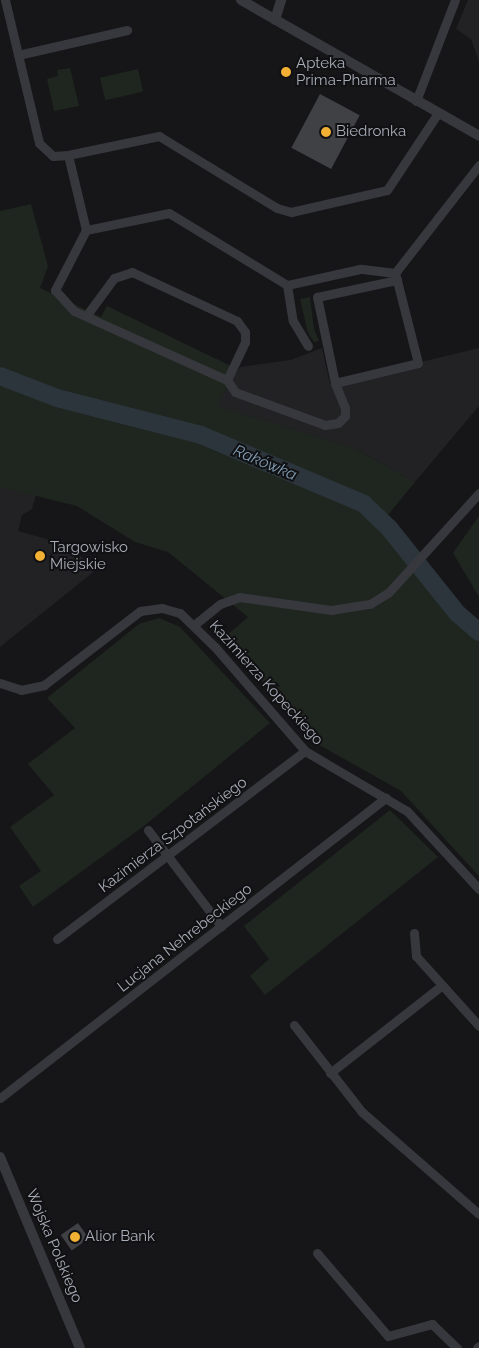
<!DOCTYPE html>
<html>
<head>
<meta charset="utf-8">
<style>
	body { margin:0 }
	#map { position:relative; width:479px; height:1348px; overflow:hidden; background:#161618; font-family:Raleway,sans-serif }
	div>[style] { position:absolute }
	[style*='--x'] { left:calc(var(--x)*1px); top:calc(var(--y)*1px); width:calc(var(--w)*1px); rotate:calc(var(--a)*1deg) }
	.built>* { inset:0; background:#222225 }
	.green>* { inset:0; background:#1e261f; transform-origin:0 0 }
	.river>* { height:18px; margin:-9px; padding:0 9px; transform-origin:9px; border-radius:9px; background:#2c353c }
	.building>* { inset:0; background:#404145; transform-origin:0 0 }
	.minor>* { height:9px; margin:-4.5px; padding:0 4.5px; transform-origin:4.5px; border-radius:4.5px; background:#37383d }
	.tertiary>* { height:10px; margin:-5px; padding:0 5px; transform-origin:5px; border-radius:5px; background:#37383d }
	.dots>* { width:14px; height:14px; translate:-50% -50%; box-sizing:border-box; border:2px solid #111113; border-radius:50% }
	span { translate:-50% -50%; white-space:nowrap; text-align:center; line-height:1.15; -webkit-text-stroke:4px #111113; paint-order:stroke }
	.poi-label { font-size:15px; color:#a8adb8 }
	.left { translate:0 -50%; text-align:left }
	.street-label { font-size:15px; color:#a8adb8 }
	.water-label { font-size:16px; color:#7f9bb3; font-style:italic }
</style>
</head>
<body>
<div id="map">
	<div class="built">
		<i style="clip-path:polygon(468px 0,479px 0,479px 61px,471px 39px,456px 29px)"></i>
		<i style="clip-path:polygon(322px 348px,330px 384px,479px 348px,479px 406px,415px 482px,354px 448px,216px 406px,240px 367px,291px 360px)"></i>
		<i style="clip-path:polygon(0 487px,36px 494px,32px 509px,22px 515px,18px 531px,64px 544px,97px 569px,0 647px)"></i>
	</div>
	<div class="green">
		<i style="clip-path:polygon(70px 68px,79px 106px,54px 111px,47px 79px,58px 76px,57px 70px)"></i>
		<i style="left:138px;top:69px;width:23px;height:39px;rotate:77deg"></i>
		<i style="clip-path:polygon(31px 204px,48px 266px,40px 288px,101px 317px,107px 306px,237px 369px,217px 406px,354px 448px,415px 482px,383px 521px,457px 613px,479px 632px,479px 876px,401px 791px,314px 742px,225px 637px,248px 617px,168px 552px,135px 542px,77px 506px,0 487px,0 211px)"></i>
		<i style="clip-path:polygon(310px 297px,314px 329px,319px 341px,314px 342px,308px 333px,300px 299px)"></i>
		<i style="clip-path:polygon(479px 516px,479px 597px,453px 553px)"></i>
		<i style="clip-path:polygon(159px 618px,180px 627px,270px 723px,144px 826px,33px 907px,19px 886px,41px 871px,10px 827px,54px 795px,28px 764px,75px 728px,47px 698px,139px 624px)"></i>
		<i style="clip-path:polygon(390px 810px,438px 857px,265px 995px,250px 976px,269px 959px,244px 926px)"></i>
	</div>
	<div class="river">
		<i style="--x:0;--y:376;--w:61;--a:21.1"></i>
		<i style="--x:57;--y:398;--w:149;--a:14.4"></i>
		<i style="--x:201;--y:435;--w:177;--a:22.9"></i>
		<i style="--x:364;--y:504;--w:35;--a:44"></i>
		<i style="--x:389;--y:528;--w:109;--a:51.3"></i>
		<i style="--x:457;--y:613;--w:29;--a:41"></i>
	</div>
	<div class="building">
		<i style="left:320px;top:94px;width:45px;height:61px;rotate:28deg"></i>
		<i style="left:78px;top:1223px;width:19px;height:21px;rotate:55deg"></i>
	</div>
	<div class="minor">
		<i style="--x:5;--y:0;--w:147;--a:76.6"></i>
		<i style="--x:39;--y:143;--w:19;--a:43"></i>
		<i style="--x:53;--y:156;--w:15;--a:-4"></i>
		<i style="--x:18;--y:55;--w:112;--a:-12.9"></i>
		<i style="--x:416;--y:101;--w:108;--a:-68.9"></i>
		<i style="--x:86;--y:230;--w:77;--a:-103.5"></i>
		<i style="--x:68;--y:155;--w:93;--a:-11.8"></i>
		<i style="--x:159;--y:136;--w:138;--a:31.4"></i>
		<i style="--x:277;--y:208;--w:15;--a:16"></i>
		<i style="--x:291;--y:212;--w:98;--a:-12.9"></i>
		<i style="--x:387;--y:190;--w:92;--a:-56.5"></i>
		<i style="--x:395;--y:273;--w:35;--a:-173"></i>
		<i style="--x:360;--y:269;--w:75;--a:167.6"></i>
		<i style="--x:287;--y:285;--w:138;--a:-148.6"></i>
		<i style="--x:169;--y:213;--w:85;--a:168.4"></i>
		<i style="--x:86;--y:230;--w:68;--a:117.3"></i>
		<i style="--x:55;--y:290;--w:28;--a:48"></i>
		<i style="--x:74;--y:311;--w:168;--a:24.3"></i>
		<i style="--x:227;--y:380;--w:14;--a:56"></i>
		<i style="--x:235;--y:392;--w:96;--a:20.1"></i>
		<i style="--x:325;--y:425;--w:13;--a:-9"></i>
		<i style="--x:338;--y:423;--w:10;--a:-45"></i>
		<i style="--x:345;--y:416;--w:8;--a:-90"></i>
		<i style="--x:345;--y:408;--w:27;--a:-112"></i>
		<i style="--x:335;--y:383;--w:88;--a:-101.8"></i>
		<i style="--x:317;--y:297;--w:82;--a:-12"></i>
		<i style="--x:287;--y:285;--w:36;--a:81"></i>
		<i style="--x:293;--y:321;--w:29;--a:59"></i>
		<i style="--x:86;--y:316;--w:47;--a:-53.6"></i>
		<i style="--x:114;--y:278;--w:19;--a:-18"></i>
		<i style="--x:132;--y:272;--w:116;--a:25"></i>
		<i style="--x:237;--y:321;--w:14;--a:54"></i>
		<i style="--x:245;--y:332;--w:10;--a:90"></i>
		<i style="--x:245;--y:342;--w:42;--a:115.3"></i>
		<i style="--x:335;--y:383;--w:85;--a:-13.5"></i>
		<i style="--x:418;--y:363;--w:93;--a:-104.3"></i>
		<i style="--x:395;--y:273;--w:137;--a:-52.1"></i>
		<i style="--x:194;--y:625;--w:33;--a:-39"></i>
		<i style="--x:220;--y:604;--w:20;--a:-20"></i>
		<i style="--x:239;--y:597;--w:93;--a:8"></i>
		<i style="--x:331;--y:610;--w:39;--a:-9"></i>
		<i style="--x:370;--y:604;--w:22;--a:-32"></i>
		<i style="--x:389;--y:592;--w:134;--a:-47.7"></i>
		<i style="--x:0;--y:683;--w:22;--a:18"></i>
		<i style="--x:21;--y:690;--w:24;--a:-12"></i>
		<i style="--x:44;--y:685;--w:121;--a:-37.6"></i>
		<i style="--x:140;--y:611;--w:22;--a:-8"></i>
		<i style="--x:162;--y:608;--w:19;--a:16"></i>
		<i style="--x:180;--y:613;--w:49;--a:44.2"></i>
		<i style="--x:215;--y:647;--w:138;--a:49.1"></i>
		<i style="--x:305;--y:751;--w:118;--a:30.5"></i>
		<i style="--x:407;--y:811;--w:106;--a:47.3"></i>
		<i style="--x:148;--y:830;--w:121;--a:52.8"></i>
		<i style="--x:414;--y:933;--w:23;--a:85"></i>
		<i style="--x:416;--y:956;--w:94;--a:48"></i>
		<i style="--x:57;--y:939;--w:311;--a:-37.2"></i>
		<i style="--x:294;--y:1025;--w:110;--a:52"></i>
		<i style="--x:362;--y:1112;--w:155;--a:41.1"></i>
		<i style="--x:330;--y:1073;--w:141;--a:-38.1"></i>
		<i style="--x:0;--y:1098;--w:489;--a:-37.9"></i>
		<i style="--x:317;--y:1253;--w:109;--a:49.5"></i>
		<i style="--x:388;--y:1336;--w:46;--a:-15.3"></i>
		<i style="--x:432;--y:1324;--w:35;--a:44"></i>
		<i style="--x:477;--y:1348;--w:3;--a:-45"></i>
	</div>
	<div class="tertiary">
		<i style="--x:241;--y:0;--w:274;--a:29.7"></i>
		<i style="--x:275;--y:20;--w:21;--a:-73"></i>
		<i style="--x:0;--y:1157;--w:207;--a:67.3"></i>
	</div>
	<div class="dots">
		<i style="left:286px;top:72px;background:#f2b134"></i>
		<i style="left:326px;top:132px;background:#f2b134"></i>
		<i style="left:40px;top:556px;background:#f2b134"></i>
		<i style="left:75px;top:1237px;background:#f2b134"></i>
	</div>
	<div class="poi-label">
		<span class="left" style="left:296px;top:72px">Apteka<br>Prima-Pharma</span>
		<span class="left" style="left:336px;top:132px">Biedronka</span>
		<span class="left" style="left:50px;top:556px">Targowisko<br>Miejskie</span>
		<span class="left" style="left:85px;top:1237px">Alior Bank</span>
	</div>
	<div class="street-label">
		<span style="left:266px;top:683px;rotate:48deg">Kazimierza Kopeckiego</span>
		<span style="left:173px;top:835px;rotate:-37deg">Kazimierza Szpotańskiego</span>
		<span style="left:185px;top:938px;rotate:-38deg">Lucjana Nehrebeckiego</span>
		<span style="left:54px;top:1246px;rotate:67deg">Wojska Polskiego</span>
	</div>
	<div class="water-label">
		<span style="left:265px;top:463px;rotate:23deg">Rakówka</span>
	</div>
</div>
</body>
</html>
